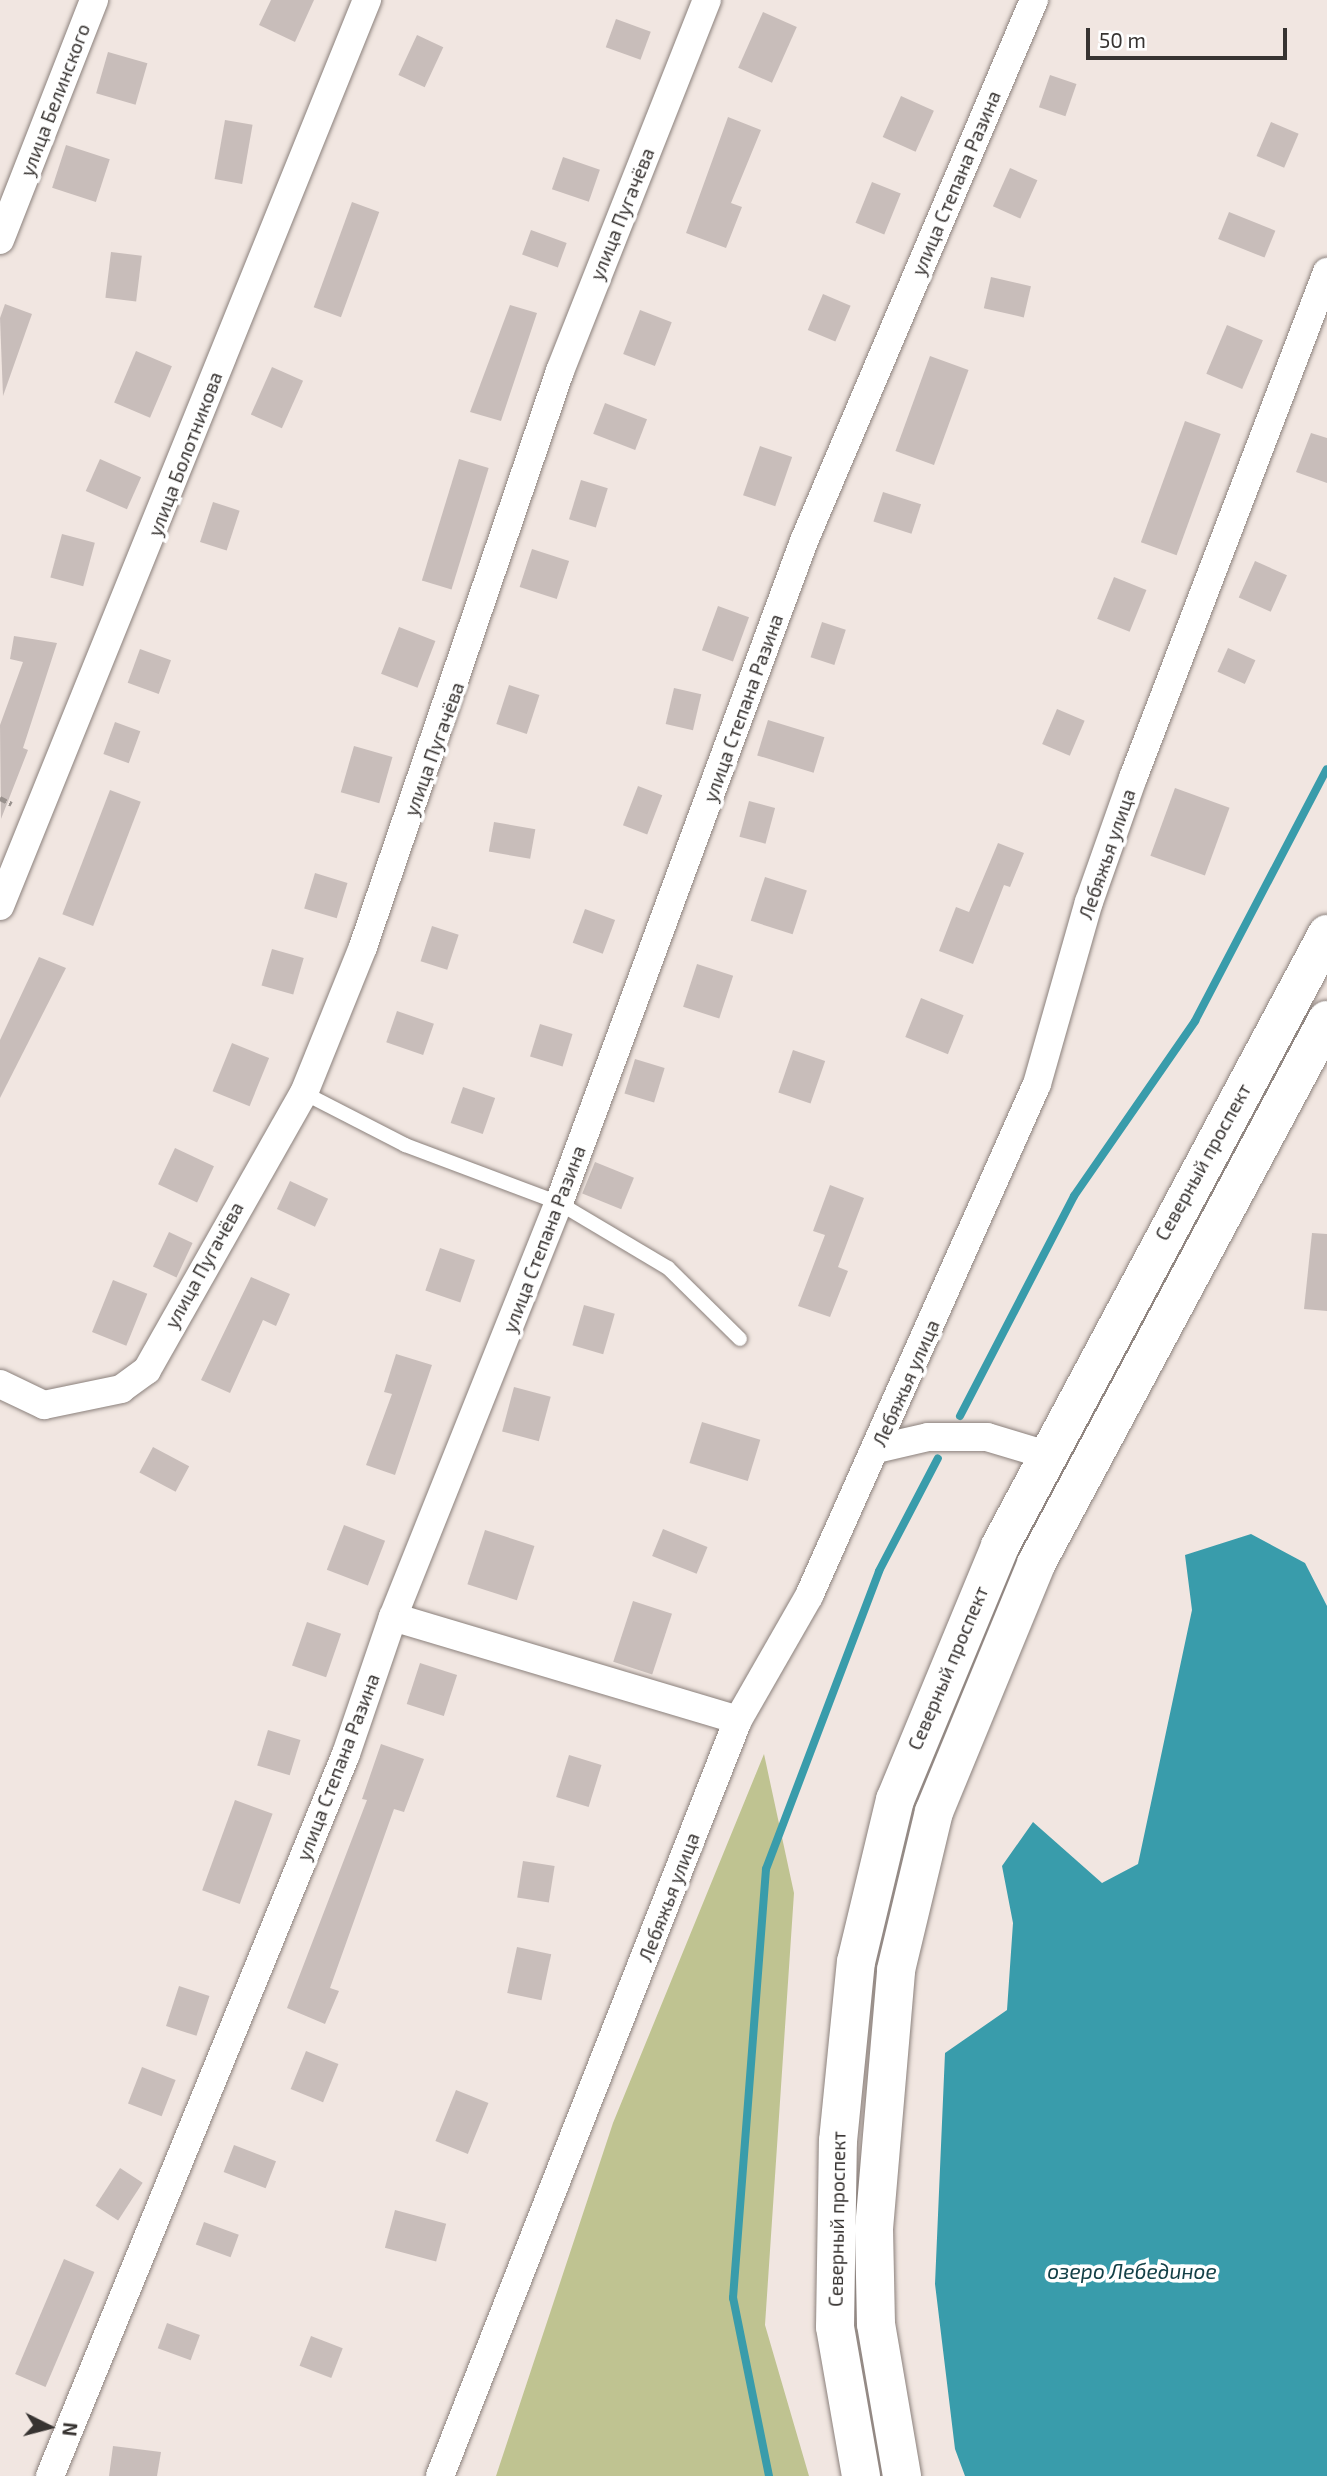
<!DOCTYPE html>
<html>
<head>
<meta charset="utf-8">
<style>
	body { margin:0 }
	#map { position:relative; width:1327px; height:2476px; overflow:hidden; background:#f1e6e1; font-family:"Exo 2",sans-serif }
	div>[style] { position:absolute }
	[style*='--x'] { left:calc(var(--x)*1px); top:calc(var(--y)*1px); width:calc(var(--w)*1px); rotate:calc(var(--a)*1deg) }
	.green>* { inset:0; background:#bfc391 }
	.water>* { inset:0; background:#399cab }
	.stream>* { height:8px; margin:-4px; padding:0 4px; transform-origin:4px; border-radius:4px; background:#399cab }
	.building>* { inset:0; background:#c8bdba; transform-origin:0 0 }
	.path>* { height:4.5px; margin-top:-2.25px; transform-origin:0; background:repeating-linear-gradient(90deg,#99918d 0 7px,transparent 0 10.5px) }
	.roads { filter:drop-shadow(0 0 2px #8b817c) drop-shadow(0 0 2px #8b817c) }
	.service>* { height:14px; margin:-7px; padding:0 7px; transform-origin:7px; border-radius:7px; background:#fff }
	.minor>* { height:28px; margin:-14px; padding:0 14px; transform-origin:14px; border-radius:14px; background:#fff }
	.primary>* { height:38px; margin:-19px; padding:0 19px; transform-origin:19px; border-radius:19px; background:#fff }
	span { translate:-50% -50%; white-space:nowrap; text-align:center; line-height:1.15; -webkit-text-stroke:7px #fff; paint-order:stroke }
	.street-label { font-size:19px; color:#373331 }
	.water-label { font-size:21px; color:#134047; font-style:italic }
	.north { position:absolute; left:14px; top:2392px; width:70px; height:70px; -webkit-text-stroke:5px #fff; paint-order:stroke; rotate:96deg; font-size:19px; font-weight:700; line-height:28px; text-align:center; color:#373331 }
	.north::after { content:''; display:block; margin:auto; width:24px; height:32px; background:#373331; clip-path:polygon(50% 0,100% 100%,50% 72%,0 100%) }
	.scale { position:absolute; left:1086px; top:28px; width:201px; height:32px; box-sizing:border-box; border:4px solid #373331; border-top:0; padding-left:9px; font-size:21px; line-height:24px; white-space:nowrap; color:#373331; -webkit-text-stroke:5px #fff; paint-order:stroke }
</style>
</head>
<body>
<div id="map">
	<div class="green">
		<i style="clip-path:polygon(764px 1754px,794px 1893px,765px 2325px,809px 2476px,496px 2476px,613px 2123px)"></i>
	</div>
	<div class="water">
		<i style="clip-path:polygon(1251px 1534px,1305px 1563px,1327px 1606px,1327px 2476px,965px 2476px,955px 2449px,935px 2284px,945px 2053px,1007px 2010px,1013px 1923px,1002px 1866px,1033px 1822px,1102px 1883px,1138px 1864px,1192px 1610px,1185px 1555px)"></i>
	</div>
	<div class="stream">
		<i style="--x:960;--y:1416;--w:248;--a:-62.6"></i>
		<i style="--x:1074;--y:1196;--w:213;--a:-55.3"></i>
		<i style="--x:1195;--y:1021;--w:284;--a:-62.4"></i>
		<i style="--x:769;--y:2476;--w:182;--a:-101.4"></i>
		<i style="--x:733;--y:2298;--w:430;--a:-85.6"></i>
		<i style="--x:766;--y:1869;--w:319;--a:-69.2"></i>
		<i style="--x:879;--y:1571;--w:127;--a:-62.4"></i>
	</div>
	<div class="building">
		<i style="clip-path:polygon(271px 0,314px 0,295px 42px,259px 25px)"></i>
		<i style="left:763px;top:12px;width:37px;height:61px;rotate:24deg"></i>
		<i style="left:616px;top:19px;width:37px;height:30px;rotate:20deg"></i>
		<i style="left:417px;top:35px;width:29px;height:44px;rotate:25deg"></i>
		<i style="left:108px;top:52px;width:41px;height:43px;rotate:16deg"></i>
		<i style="left:1050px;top:75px;width:28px;height:34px;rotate:19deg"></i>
		<i style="left:901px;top:96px;width:36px;height:45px;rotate:24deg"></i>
		<i style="clip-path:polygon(728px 117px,761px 130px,731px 203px,742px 207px,726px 248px,686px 233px)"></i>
		<i style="left:225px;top:120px;width:28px;height:60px;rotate:10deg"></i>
		<i style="left:1271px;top:122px;width:30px;height:37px;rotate:23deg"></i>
		<i style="left:66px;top:145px;width:46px;height:45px;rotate:18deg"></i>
		<i style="left:563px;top:157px;width:39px;height:34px;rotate:19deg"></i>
		<i style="left:1010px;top:168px;width:30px;height:42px;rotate:24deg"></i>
		<i style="left:872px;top:182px;width:31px;height:44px;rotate:22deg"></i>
		<i style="left:352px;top:202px;width:29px;height:112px;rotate:20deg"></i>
		<i style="left:1229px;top:212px;width:50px;height:29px;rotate:22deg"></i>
		<i style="left:531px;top:230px;width:38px;height:26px;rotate:20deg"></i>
		<i style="left:111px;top:252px;width:31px;height:46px;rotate:7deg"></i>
		<i style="left:991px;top:277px;width:41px;height:32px;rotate:13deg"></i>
		<i style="left:823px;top:294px;width:30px;height:39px;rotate:23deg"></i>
		<i style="clip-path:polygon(5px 304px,32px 314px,3px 396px,0 318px)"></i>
		<i style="clip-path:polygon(510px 305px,537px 313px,501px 421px,470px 412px)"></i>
		<i style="left:640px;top:310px;width:34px;height:47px;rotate:21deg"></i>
		<i style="left:1227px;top:325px;width:39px;height:53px;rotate:23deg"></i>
		<i style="left:136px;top:351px;width:39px;height:56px;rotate:23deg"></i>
		<i style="left:930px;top:356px;width:41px;height:101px;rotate:20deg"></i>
		<i style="left:272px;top:367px;width:34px;height:52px;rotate:24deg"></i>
		<i style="left:605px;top:403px;width:45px;height:33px;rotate:21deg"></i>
		<i style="left:1185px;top:421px;width:38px;height:129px;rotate:20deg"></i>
		<i style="clip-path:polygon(1311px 433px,1327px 438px,1327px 483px,1296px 472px)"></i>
		<i style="left:760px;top:446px;width:34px;height:52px;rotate:19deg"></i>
		<i style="left:100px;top:459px;width:45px;height:35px;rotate:24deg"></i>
		<i style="left:459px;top:459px;width:31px;height:127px;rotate:17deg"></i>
		<i style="left:581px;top:480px;width:28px;height:41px;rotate:17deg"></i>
		<i style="left:883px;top:492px;width:40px;height:31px;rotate:18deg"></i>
		<i style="left:213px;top:502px;width:28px;height:42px;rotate:18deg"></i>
		<i style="left:62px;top:534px;width:34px;height:45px;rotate:15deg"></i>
		<i style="left:532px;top:549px;width:39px;height:40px;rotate:18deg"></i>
		<i style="left:1255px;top:561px;width:35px;height:40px;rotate:24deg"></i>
		<i style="left:1114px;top:577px;width:35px;height:45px;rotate:22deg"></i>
		<i style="left:718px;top:606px;width:33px;height:47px;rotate:20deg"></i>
		<i style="left:822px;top:622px;width:25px;height:37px;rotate:18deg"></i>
		<i style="left:399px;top:627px;width:39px;height:50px;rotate:21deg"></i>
		<i style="clip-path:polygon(14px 636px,57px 643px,23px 748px,28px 750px,1px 819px,0 725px,23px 662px,10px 659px)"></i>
		<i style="left:1228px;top:648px;width:30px;height:26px;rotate:24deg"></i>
		<i style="left:140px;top:649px;width:33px;height:36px;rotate:20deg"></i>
		<i style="left:509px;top:685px;width:32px;height:41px;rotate:18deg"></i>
		<i style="left:674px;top:688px;width:28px;height:37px;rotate:13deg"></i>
		<i style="left:1057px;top:709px;width:30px;height:38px;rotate:23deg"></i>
		<i style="left:768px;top:720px;width:59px;height:37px;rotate:17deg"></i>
		<i style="left:115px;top:722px;width:27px;height:34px;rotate:20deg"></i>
		<i style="left:354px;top:746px;width:40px;height:48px;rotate:16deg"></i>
		<i style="left:638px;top:786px;width:26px;height:42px;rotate:21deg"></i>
		<i style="left:1175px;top:788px;width:58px;height:72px;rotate:20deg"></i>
		<i style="left:110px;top:790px;width:33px;height:133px;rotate:21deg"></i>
		<i style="left:749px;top:801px;width:27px;height:37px;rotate:15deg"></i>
		<i style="left:494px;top:822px;width:42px;height:30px;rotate:10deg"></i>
		<i style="clip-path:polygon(998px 843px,1024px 853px,1010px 887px,1004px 885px,973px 964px,939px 951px,956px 907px,969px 912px)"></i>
		<i style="left:315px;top:873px;width:34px;height:37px;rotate:17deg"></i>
		<i style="left:765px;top:877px;width:44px;height:46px;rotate:18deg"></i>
		<i style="left:585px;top:909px;width:32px;height:36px;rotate:20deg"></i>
		<i style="left:432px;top:926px;width:28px;height:37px;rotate:18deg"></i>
		<i style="left:272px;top:949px;width:33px;height:38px;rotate:16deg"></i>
		<i style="clip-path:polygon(39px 957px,66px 968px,0 1098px,0 1040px)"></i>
		<i style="left:697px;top:964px;width:38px;height:45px;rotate:18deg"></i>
		<i style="left:921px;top:998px;width:46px;height:42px;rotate:22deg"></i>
		<i style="left:397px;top:1011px;width:39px;height:33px;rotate:19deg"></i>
		<i style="left:540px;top:1024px;width:34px;height:34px;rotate:17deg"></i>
		<i style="left:232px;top:1043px;width:40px;height:52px;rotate:22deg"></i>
		<i style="left:793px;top:1050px;width:34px;height:45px;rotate:19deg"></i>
		<i style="left:635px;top:1059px;width:31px;height:36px;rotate:17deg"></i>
		<i style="left:463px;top:1087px;width:34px;height:38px;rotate:19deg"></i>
		<i style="left:175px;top:1148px;width:43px;height:40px;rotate:25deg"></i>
		<i style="left:595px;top:1162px;width:42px;height:34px;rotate:22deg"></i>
		<i style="left:290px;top:1181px;width:42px;height:31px;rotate:25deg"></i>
		<i style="clip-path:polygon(830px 1185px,864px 1198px,838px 1267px,848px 1271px,830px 1317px,798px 1306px,825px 1235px,813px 1231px)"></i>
		<i style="left:169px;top:1232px;width:26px;height:38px;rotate:25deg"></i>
		<i style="clip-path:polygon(1312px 1233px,1327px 1234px,1327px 1311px,1304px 1309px)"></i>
		<i style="left:440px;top:1248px;width:37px;height:45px;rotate:19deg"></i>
		<i style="clip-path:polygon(251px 1277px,290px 1294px,276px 1326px,263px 1320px,230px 1393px,201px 1380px)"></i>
		<i style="left:113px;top:1280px;width:37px;height:56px;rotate:22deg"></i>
		<i style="left:584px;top:1305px;width:32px;height:42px;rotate:16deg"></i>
		<i style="clip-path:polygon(396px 1354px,432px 1365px,395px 1475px,366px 1465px,392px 1394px,384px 1392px)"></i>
		<i style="left:514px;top:1387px;width:38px;height:46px;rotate:15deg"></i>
		<i style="left:702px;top:1422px;width:61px;height:43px;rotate:17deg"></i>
		<i style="left:153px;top:1447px;width:41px;height:29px;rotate:28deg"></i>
		<i style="left:344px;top:1525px;width:44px;height:48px;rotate:21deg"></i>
		<i style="left:663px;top:1529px;width:48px;height:29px;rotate:22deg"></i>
		<i style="left:485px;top:1530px;width:52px;height:57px;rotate:18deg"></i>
		<i style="left:633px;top:1601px;width:41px;height:64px;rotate:18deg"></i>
		<i style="left:307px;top:1622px;width:36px;height:46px;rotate:19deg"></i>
		<i style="left:420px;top:1663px;width:39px;height:43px;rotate:18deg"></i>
		<i style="left:268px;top:1730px;width:34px;height:37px;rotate:17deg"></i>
		<i style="clip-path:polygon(381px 1744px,424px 1759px,404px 1812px,394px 1809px,330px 1988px,339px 1991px,325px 2024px,287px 2008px,367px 1800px,362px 1799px)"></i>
		<i style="left:569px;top:1755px;width:34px;height:44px;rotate:17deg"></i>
		<i style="left:235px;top:1800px;width:40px;height:96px;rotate:20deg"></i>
		<i style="left:523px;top:1861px;width:32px;height:37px;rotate:9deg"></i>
		<i style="left:517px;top:1947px;width:35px;height:47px;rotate:12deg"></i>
		<i style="left:179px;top:1986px;width:32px;height:42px;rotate:18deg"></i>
		<i style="left:306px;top:2051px;width:35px;height:41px;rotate:22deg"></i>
		<i style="left:142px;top:2067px;width:36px;height:39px;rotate:21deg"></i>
		<i style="left:456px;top:2090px;width:35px;height:55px;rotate:22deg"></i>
		<i style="left:234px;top:2145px;width:45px;height:29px;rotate:21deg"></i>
		<i style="left:120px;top:2168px;width:27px;height:45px;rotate:33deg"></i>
		<i style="left:395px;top:2210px;width:53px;height:39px;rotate:15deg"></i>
		<i style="left:204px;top:2222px;width:37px;height:24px;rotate:20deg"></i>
		<i style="left:64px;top:2259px;width:33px;height:125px;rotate:23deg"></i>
		<i style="left:167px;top:2323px;width:35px;height:27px;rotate:20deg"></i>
		<i style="left:311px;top:2336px;width:34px;height:32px;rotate:21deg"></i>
		<i style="clip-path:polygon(113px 2446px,161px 2452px,157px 2476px,109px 2476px)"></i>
	</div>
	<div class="path">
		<i style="--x:0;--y:798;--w:13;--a:27"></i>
	</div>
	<div class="roads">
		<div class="service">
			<i style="--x:304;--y:1093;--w:114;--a:27.2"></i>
			<i style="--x:405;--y:1145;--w:165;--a:20.6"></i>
			<i style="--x:559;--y:1203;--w:127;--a:30.8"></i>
			<i style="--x:668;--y:1268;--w:101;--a:44.6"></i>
		</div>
		<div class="minor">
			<i style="--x:0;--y:240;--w:258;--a:-68.6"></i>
			<i style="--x:0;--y:906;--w:978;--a:-67.95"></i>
			<i style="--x:0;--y:1384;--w:49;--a:25.5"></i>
			<i style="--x:44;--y:1405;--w:79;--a:-11.7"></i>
			<i style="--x:121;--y:1389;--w:32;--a:-36"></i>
			<i style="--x:147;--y:1370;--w:318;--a:-60.5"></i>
			<i style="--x:304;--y:1093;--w:157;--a:-68"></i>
			<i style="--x:363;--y:947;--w:609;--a:-71.12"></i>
			<i style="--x:560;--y:371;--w:399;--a:-68.4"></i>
			<i style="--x:876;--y:1449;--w:53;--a:-13"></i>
			<i style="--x:928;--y:1437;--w:59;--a:0"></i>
			<i style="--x:987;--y:1437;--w:63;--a:16.7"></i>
			<i style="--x:393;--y:1617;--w:360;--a:16.6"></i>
			<i style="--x:50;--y:2476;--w:780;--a:-67.71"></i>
			<i style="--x:346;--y:1754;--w:145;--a:-71.1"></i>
			<i style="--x:393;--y:1617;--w:446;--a:-68.2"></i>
			<i style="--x:559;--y:1203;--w:706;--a:-69.69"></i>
			<i style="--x:804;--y:541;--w:588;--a:-66.97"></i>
			<i style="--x:440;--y:2476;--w:813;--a:-68.49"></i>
			<i style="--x:738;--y:1720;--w:143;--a:-60.2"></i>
			<i style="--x:809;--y:1596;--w:560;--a:-66"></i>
			<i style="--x:1037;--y:1084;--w:189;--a:-74.1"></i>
			<i style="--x:1089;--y:902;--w:132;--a:-70.5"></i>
			<i style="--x:1133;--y:778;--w:542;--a:-69.02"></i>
		</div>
		<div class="primary">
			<i style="--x:861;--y:2476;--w:151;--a:-99.9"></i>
			<i style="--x:835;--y:2327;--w:186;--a:-89.1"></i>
			<i style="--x:838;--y:2141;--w:180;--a:-84.3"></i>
			<i style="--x:856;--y:1962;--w:167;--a:-76.5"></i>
			<i style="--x:895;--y:1800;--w:275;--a:-67.5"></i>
			<i style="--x:1000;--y:1546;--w:694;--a:-61.88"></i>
			<i style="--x:902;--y:2476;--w:154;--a:-99.7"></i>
			<i style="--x:876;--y:2324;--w:95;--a:-91.2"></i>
			<i style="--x:874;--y:2229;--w:260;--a:-85.1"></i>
			<i style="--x:896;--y:1970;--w:163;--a:-76.5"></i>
			<i style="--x:934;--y:1812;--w:268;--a:-67.6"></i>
			<i style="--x:1036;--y:1564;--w:617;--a:-61.86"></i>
		</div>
	</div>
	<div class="street-label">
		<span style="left:55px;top:100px;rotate:-69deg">улица Белинского</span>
		<span style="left:956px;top:183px;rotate:-67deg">улица Степана Разина</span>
		<span style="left:622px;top:214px;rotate:-68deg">улица Пугачёва</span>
		<span style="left:185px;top:454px;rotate:-69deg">улица Болотникова</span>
		<span style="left:743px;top:708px;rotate:-70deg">улица Степана Разина</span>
		<span style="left:434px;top:749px;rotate:-70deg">улица Пугачёва</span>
		<span style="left:1107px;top:854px;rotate:-71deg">Лебяжья улица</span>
		<span style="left:1203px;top:1162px;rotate:-61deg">Северный проспект</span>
		<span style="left:544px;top:1239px;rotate:-69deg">улица Степана Разина</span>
		<span style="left:204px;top:1265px;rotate:-61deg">улица Пугачёва</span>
		<span style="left:906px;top:1383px;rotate:-66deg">Лебяжья улица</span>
		<span style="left:948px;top:1668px;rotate:-67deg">Северный проспект</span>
		<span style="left:338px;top:1767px;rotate:-69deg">улица Степана Разина</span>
		<span style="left:669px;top:1897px;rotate:-69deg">Лебяжья улица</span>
		<span style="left:837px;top:2219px;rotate:-89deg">Северный проспект</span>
	</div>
	<div class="water-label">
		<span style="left:1132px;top:2271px">озеро Лебединое</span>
	</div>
	<div class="north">N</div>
	<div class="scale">50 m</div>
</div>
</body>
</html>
